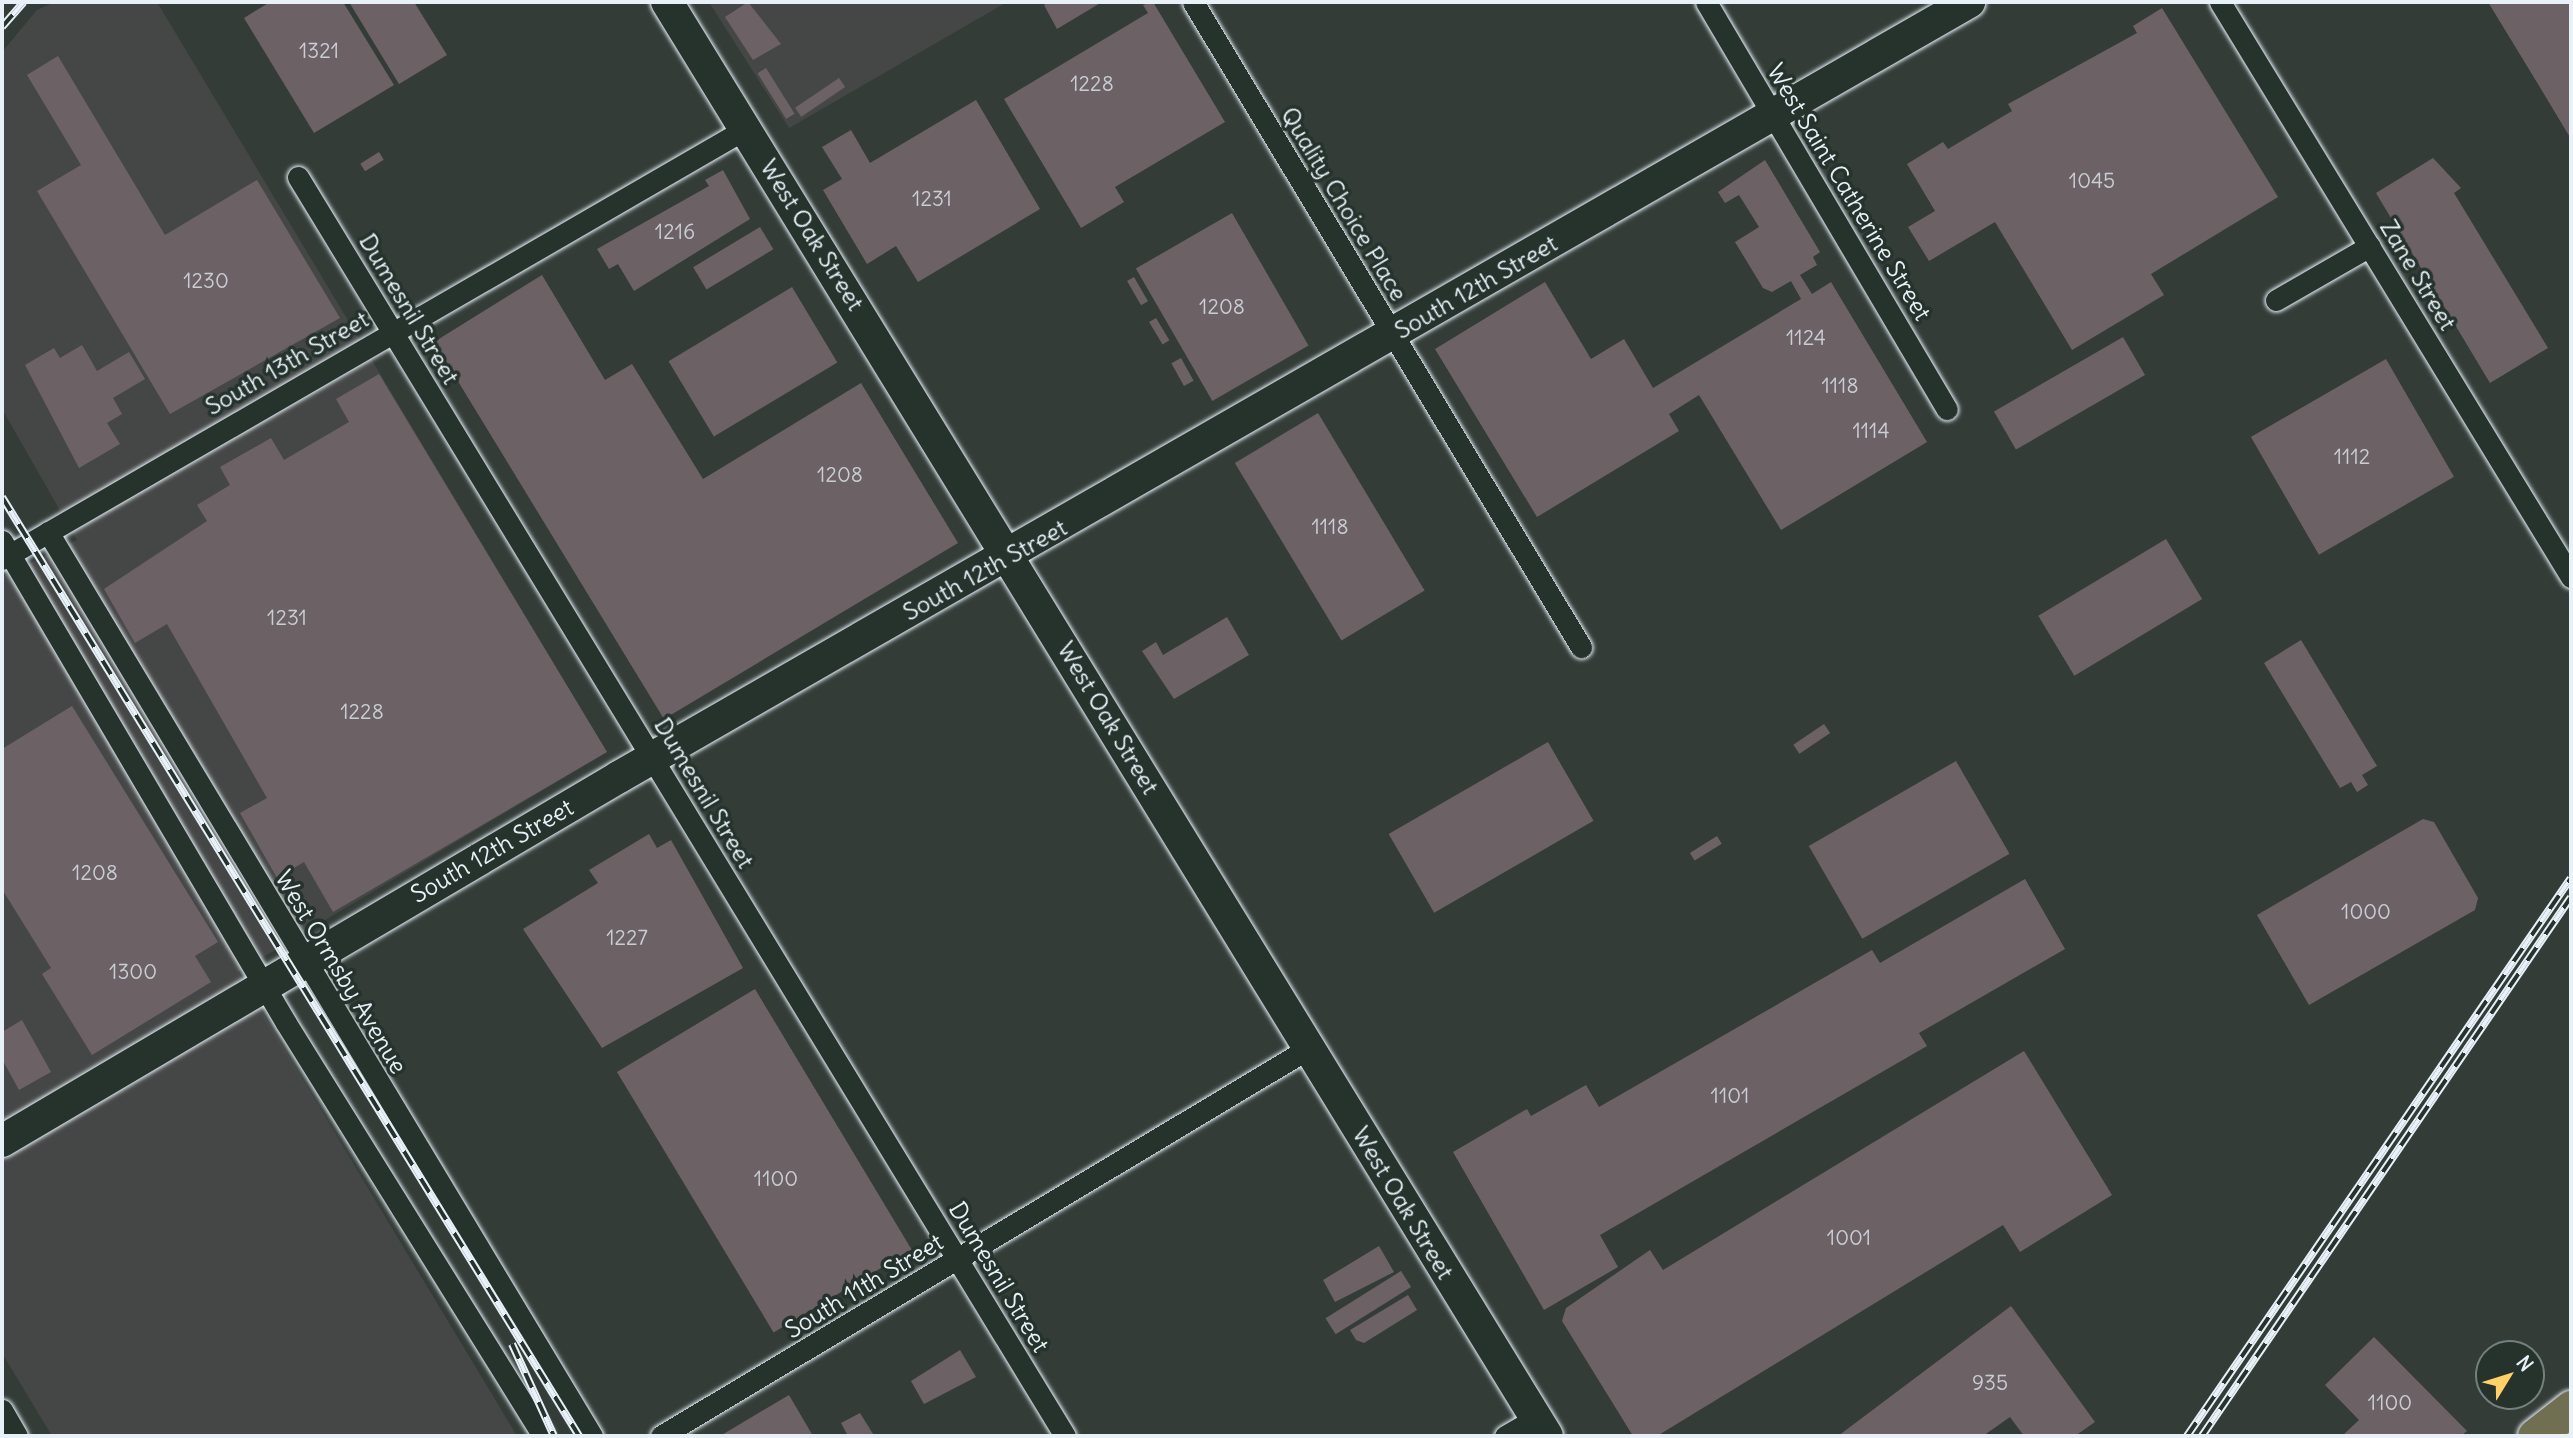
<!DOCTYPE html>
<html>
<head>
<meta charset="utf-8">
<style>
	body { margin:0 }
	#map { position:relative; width:2573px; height:1438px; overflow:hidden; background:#343c38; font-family:Delius,sans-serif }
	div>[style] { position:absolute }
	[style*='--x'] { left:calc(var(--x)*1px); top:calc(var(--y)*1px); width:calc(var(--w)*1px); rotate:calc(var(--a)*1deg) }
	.built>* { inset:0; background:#454746 }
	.building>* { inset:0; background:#6c6266; transform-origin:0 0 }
	.roads { filter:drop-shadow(0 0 2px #e8f1f8) drop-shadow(0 0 2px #e8f1f8) }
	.street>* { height:21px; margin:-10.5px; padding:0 10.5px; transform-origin:10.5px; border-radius:10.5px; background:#26332d }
	.secondary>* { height:32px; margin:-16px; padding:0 16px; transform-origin:16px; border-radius:16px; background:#26332d }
	.primary>* { height:35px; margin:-17.5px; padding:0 17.5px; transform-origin:17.5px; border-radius:17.5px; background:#716f52 }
	.rail>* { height:8px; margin-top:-4px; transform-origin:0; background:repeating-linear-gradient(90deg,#26332d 0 16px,#e8f1f8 0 32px); box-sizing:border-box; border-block:2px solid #e8f1f8 }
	span { translate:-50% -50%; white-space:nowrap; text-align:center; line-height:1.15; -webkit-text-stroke:7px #26332d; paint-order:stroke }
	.number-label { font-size:21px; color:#c9cdd4 }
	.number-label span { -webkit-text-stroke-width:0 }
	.street-label { font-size:24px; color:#e8f1f8 }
	.frame { position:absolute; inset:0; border:4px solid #e8f1f8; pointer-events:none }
	.north { position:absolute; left:2475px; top:1340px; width:70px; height:70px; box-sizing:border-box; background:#26332d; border:2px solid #747f7e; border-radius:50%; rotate:52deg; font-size:19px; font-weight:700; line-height:28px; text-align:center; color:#e8f1f8 }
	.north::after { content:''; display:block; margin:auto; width:24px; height:32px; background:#ffd166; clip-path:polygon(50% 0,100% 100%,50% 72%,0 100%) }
</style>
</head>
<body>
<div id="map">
	<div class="built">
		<i style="clip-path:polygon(55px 2px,157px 2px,607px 752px,238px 972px,517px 1436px,52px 1436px,2px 1353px,2px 577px,77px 540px,2px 409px,2px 52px,37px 10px)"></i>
		<i style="clip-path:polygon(709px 2px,1007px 2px,789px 128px)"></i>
	</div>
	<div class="building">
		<i style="clip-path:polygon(270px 2px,343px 2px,394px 85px,314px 133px,244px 18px)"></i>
		<i style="clip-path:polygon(349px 2px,414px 2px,447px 55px,399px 84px)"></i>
		<i style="clip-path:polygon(748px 2px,781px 44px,753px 60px,725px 17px)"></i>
		<i style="clip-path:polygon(1049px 2px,1102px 2px,1057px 29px,1044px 5px)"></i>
		<i style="clip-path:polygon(1153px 2px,1225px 122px,1115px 187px,1124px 202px,1081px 228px,1004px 99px,1148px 13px,1143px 5px)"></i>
		<i style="clip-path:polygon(2488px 2px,2571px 2px,2571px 139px,2541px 89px)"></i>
		<i style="clip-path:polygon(2162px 8px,2278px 197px,2151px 274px,2164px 295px,2072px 350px,1995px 222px,1929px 261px,1908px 227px,1935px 211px,1907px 164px,1943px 142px,1948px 149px,2012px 111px,2008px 104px,2137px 33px,2133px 26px)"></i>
		<i style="clip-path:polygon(58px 56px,165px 235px,257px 180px,340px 318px,170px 414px,37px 191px,81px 165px,27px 75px)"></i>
		<i style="left:766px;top:68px;width:54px;height:10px;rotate:58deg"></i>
		<i style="left:839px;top:78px;width:11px;height:53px;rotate:56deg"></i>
		<i style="clip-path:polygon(976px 100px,1040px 209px,918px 282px,896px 246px,867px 264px,823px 190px,842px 179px,822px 147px,851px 130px,870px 163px)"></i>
		<i style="left:379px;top:152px;width:9px;height:22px;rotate:58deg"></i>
		<i style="clip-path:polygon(2433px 158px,2461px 188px,2454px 193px,2548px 348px,2490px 383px,2376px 193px)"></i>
		<i style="clip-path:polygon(1765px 160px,1820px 252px,1813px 257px,1817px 265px,1800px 275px,1812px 294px,1831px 282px,1927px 442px,1781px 530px,1699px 395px,1669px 414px,1679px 431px,1537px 517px,1435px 349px,1545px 282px,1591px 359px,1624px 339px,1653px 388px,1801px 299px,1791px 281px,1772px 292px,1763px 288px,1735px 242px,1759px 227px,1739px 195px,1725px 203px,1718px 192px)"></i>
		<i style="clip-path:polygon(723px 170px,750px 219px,634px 291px,618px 264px,609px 269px,597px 249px,709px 186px,705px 180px)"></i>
		<i style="left:1232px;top:213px;width:153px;height:111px;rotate:60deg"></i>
		<i style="left:760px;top:227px;width:26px;height:78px;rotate:59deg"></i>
		<i style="clip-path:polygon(542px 275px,605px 380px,632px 364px,703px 479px,861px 383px,958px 543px,664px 719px,434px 342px)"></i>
		<i style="left:1134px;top:277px;width:28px;height:8px;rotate:60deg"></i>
		<i style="left:792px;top:287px;width:88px;height:144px;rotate:59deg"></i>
		<i style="left:1156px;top:318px;width:26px;height:8px;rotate:59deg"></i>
		<i style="left:2123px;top:337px;width:44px;height:149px;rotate:60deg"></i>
		<i style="clip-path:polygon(82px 345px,97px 371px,129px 352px,145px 379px,113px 398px,122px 414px,107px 423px,120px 444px,79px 468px,25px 365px,54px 348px,60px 358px)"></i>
		<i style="left:1181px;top:358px;width:26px;height:11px;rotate:61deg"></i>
		<i style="left:2386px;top:359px;width:136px;height:156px;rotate:60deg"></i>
		<i style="clip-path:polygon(379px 374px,607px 752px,333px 912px,304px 862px,277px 878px,240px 813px,267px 798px,167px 624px,135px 643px,104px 589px,207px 521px,197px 505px,230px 485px,220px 467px,271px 438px,284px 460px,349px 422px,336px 399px)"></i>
		<i style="left:1318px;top:413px;width:207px;height:97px;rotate:59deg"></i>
		<i style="left:2166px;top:539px;width:70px;height:149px;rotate:59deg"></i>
		<i style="clip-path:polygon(1227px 617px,1249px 655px,1174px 699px,1142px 651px,1156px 642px,1163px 655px)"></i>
		<i style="clip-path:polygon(2301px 640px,2377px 766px,2362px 775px,2368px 785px,2357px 792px,2351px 782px,2340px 788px,2264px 663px)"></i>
		<i style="clip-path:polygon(72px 706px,218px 942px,195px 956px,211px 982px,92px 1055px,42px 974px,51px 968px,2px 889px,2px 749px)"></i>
		<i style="left:1824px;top:724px;width:11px;height:37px;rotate:56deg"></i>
		<i style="left:1548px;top:742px;width:91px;height:184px;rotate:60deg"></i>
		<i style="left:1956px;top:761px;width:107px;height:170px;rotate:60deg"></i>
		<i style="clip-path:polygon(2423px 819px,2434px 822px,2478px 898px,2475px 910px,2309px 1005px,2257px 915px)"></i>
		<i style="clip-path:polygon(649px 834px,657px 848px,671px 840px,743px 968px,602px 1048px,523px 929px,598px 883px,589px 870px)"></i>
		<i style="left:1717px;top:836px;width:9px;height:32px;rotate:58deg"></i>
		<i style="clip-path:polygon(2025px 879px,2065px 949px,1919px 1033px,1927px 1046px,1600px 1235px,1618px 1267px,1544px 1310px,1453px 1152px,1527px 1109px,1531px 1116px,1586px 1085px,1599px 1107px,1872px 950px,1880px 963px)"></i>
		<i style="left:755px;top:989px;width:304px;height:161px;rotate:59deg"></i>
		<i style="clip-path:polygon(22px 1020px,51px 1072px,19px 1090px,2px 1059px,2px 1032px)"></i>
		<i style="clip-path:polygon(2024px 1051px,2112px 1195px,2020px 1252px,2003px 1225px,1657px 1436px,1633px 1436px,1562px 1321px,1566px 1308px,1650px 1250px,1663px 1270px)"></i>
		<i style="clip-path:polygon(1379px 1246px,1394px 1272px,1335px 1302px,1323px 1280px)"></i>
		<i style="left:1401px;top:1271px;width:19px;height:89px;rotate:58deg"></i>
		<i style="clip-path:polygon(1408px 1295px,1417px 1310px,1364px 1343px,1356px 1340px,1350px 1330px)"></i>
		<i style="clip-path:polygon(2011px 1306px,2095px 1422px,2075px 1436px,2024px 1436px,2010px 1417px,1983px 1436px,1838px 1436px)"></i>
		<i style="clip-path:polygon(2374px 1337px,2467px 1431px,2461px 1436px,2342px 1436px,2359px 1420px,2325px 1385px)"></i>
		<i style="clip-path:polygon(960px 1350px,976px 1377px,924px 1404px,911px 1381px)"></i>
		<i style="clip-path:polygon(789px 1395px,813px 1436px,720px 1436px)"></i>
		<i style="clip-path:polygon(860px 1413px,873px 1434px,848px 1436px,841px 1423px)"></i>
	</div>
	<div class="roads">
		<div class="street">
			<i style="--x:1193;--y:2;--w:753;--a:58.97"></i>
			<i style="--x:1706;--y:2;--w:473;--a:59.4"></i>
			<i style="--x:2220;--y:2;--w:674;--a:58.6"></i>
			<i style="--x:298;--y:177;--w:1474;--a:58.65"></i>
			<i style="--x:2276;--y:300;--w:108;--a:-29.9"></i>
			<i style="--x:48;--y:532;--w:1055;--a:58.96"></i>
			<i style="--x:2;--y:541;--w:559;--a:59.49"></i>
			<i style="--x:286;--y:1023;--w:486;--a:58.1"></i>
			<i style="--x:2;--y:559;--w:858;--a:-30.06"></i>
			<i style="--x:2;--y:1410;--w:30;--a:60"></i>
			<i style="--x:661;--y:1436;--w:755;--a:-30.91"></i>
			<i style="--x:1505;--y:1436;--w:36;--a:-30"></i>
		</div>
		<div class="secondary">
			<i style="--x:667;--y:2;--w:1682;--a:58.46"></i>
			<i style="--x:2;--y:1141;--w:716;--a:-30.54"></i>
			<i style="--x:619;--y:777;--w:1557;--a:-29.86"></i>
		</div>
		<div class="primary">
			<i style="--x:2535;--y:1436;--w:46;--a:-37.9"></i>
		</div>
	</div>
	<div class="rail">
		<i style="--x:2;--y:27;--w:33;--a:-49"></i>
		<i style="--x:2;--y:497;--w:1102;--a:58.43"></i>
		<i style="--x:512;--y:1344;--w:101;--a:65.5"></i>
		<i style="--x:2187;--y:1436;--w:677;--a:-55.47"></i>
		<i style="--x:2202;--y:1436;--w:653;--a:-55.6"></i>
	</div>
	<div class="number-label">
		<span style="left:319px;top:51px">1321</span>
		<span style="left:1092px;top:84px">1228</span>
		<span style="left:2092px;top:181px">1045</span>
		<span style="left:932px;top:199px">1231</span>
		<span style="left:675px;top:232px">1216</span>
		<span style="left:206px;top:281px">1230</span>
		<span style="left:1222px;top:307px">1208</span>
		<span style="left:1806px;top:338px">1124</span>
		<span style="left:1840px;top:386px">1118</span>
		<span style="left:1871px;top:431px">1114</span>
		<span style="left:2352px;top:457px">1112</span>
		<span style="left:840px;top:475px">1208</span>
		<span style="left:1330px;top:527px">1118</span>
		<span style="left:287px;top:618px">1231</span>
		<span style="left:362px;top:712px">1228</span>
		<span style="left:95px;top:873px">1208</span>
		<span style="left:2366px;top:912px">1000</span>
		<span style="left:627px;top:938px">1227</span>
		<span style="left:133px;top:972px">1300</span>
		<span style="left:1730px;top:1096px">1101</span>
		<span style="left:776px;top:1179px">1100</span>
		<span style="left:1849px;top:1238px">1001</span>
		<span style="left:1990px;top:1383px">935</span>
		<span style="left:2390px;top:1403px">1100</span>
	</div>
	<div class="street-label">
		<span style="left:1849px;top:192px;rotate:59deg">West Saint Catherine Street</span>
		<span style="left:1344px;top:204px;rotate:59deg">Quality Choice Place</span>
		<span style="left:812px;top:235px;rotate:58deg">West Oak Street</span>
		<span style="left:2418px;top:275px;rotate:59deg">Zane Street</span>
		<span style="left:1476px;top:287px;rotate:-30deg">South 12th Street</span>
		<span style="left:409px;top:309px;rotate:59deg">Dumesnil Street</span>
		<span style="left:287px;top:363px;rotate:-30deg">South 13th Street</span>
		<span style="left:985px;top:570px;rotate:-29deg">South 12th Street</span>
		<span style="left:1108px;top:718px;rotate:59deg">West Oak Street</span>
		<span style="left:704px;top:793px;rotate:59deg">Dumesnil Street</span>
		<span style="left:492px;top:851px;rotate:-30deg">South 12th Street</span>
		<span style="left:341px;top:972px;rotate:59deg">West Ormsby Avenue</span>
		<span style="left:1403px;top:1203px;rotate:59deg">West Oak Street</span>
		<span style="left:999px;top:1277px;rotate:59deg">Dumesnil Street</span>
		<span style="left:864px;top:1286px;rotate:-31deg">South 11th Street</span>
	</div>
	<div class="frame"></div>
	<div class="north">N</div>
</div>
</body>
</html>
